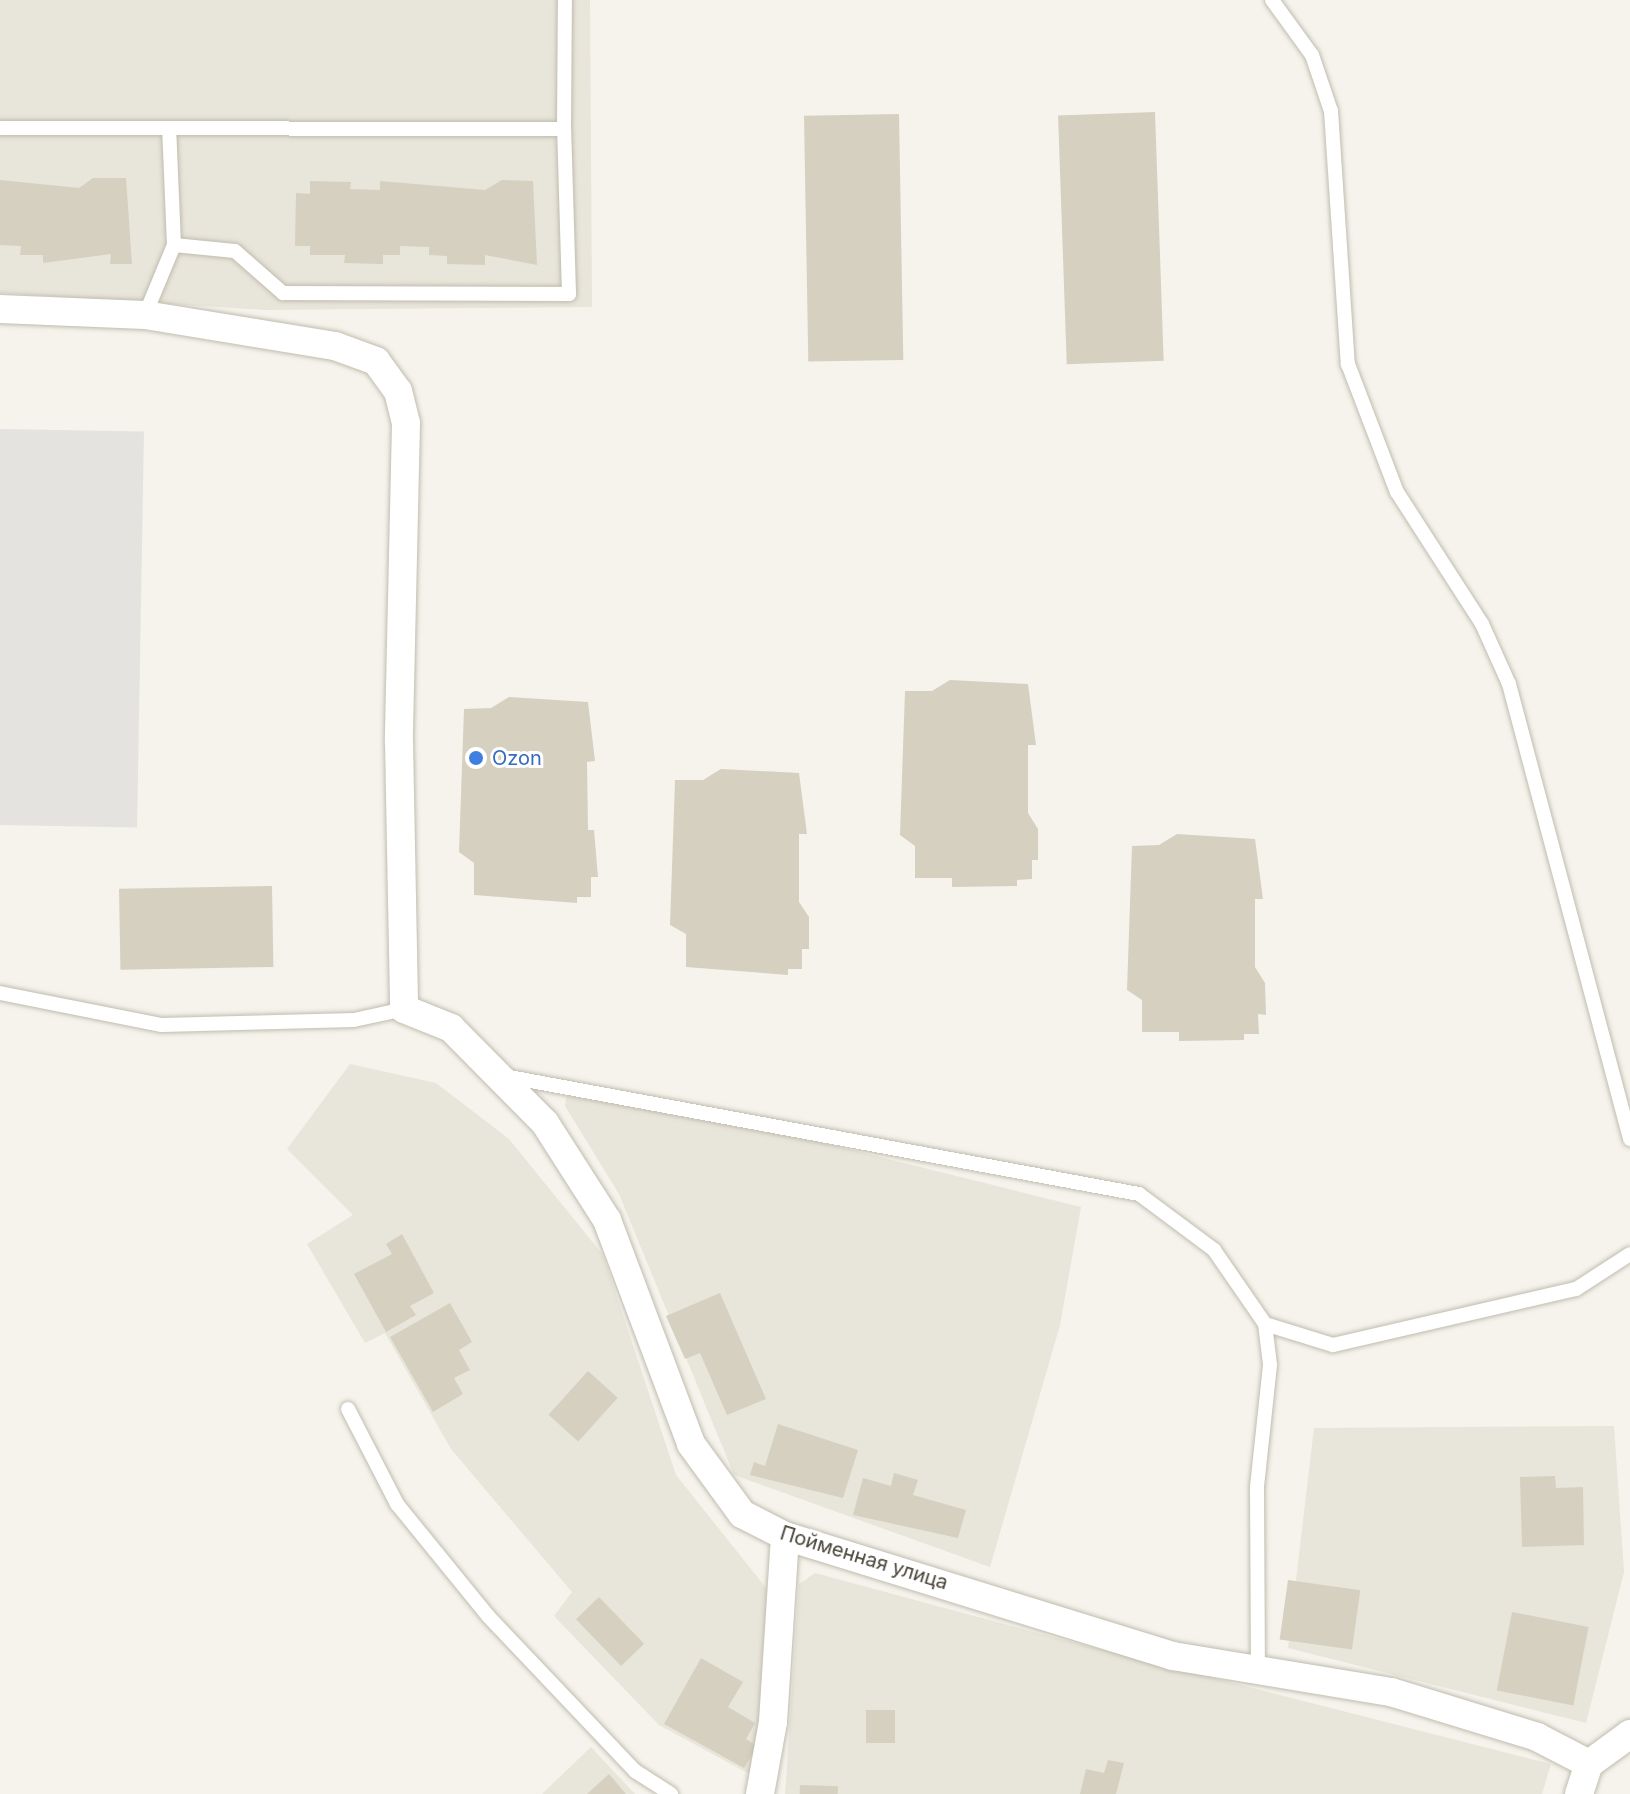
<!DOCTYPE html>
<html>
<head>
<meta charset="utf-8">
<style>
	body { margin:0 }
	#map { position:relative; width:1630px; height:1794px; overflow:hidden; background:#f5f3ec; font-family:Inter,sans-serif }
	div>[style] { position:absolute }
	[style*='--x'] { left:calc(var(--x)*1px); top:calc(var(--y)*1px); width:calc(var(--w)*1px); rotate:calc(var(--a)*1deg) }
	.residential>* { inset:0; background:#e8e5da }
	.parking>* { inset:0; background:#e4e3df; transform-origin:0 0 }
	.building>* { inset:0; background:#d6d0c1; transform-origin:0 0 }
	.roads { filter:drop-shadow(0 0 2px #c0bcae) drop-shadow(0 0 2px #c0bcae) }
	.service>* { height:14px; margin:-7px; padding:0 7px; transform-origin:7px; border-radius:7px; background:#fff }
	.minor>* { height:28px; margin:-14px; padding:0 14px; transform-origin:14px; border-radius:14px; background:#fff }
	.dots>* { width:22px; height:22px; translate:-50% -50%; box-sizing:border-box; border:4px solid #fff; border-radius:50% }
	span { translate:-50% -50%; white-space:nowrap; text-align:center; line-height:1.15; -webkit-text-stroke:6px #fff; paint-order:stroke }
	.shop-label { font-size:20px; color:#366cbe }
	.left { translate:0 -50%; text-align:left }
	.street-label { font-size:20px; color:#494539 }
</style>
</head>
<body>
<div id="map">
	<div class="residential">
		<i style="clip-path:polygon(0 0,590px 0,592px 307px,264px 310px,0 293px)"></i>
		<i style="clip-path:polygon(350px 1064px,436px 1083px,509px 1139px,603px 1255px,676px 1475px,767px 1589px,755px 1777px,659px 1725px,554px 1616px,572px 1592px,451px 1449px,385px 1333px,365px 1343px,307px 1244px,353px 1215px,287px 1149px)"></i>
		<i style="clip-path:polygon(569px 1080px,1081px 1207px,1060px 1325px,990px 1567px,734px 1475px,619px 1194px,565px 1106px)"></i>
		<i style="clip-path:polygon(1614px 1426px,1624px 1572px,1586px 1723px,1288px 1648px,1314px 1428px)"></i>
		<i style="clip-path:polygon(815px 1573px,1060px 1639px,1551px 1764px,1542px 1794px,785px 1794px,799px 1584px)"></i>
		<i style="clip-path:polygon(591px 1747px,635px 1794px,542px 1794px)"></i>
	</div>
	<div class="parking">
		<i style="left:0;top:429px;width:144px;height:396px;rotate:1deg"></i>
	</div>
	<div class="building">
		<i style="left:1155px;top:112px;width:249px;height:97px;rotate:88deg"></i>
		<i style="left:899px;top:114px;width:246px;height:95px;rotate:89deg"></i>
		<i style="clip-path:polygon(93px 178px,126px 178px,132px 264px,110px 264px,111px 254px,43px 263px,43px 255px,20px 255px,21px 246px,0 245px,0 180px,79px 188px)"></i>
		<i style="clip-path:polygon(502px 180px,533px 181px,537px 265px,485px 255px,485px 265px,447px 264px,447px 256px,429px 255px,429px 247px,400px 246px,400px 255px,383px 255px,383px 264px,344px 263px,345px 255px,310px 255px,310px 246px,295px 246px,296px 193px,310px 194px,310px 181px,351px 182px,350px 189px,380px 190px,380px 181px,485px 190px)"></i>
		<i style="clip-path:polygon(950px 680px,1028px 684px,1036px 745px,1028px 745px,1028px 813px,1038px 829px,1038px 860px,1032px 860px,1032px 879px,1017px 880px,1017px 886px,952px 887px,952px 878px,915px 878px,915px 846px,900px 835px,905px 691px,932px 691px)"></i>
		<i style="clip-path:polygon(509px 697px,588px 702px,595px 761px,587px 762px,588px 830px,594px 830px,598px 877px,591px 877px,591px 897px,577px 897px,577px 903px,474px 895px,474px 863px,459px 852px,464px 709px,491px 708px)"></i>
		<i style="clip-path:polygon(721px 769px,799px 773px,807px 834px,799px 834px,799px 902px,809px 917px,809px 949px,802px 949px,802px 969px,788px 969px,788px 975px,686px 967px,686px 934px,670px 925px,675px 780px,703px 780px)"></i>
		<i style="clip-path:polygon(1177px 834px,1255px 839px,1263px 899px,1255px 899px,1255px 967px,1265px 983px,1266px 1015px,1258px 1014px,1259px 1034px,1244px 1034px,1244px 1040px,1179px 1041px,1179px 1032px,1142px 1032px,1142px 1000px,1127px 990px,1132px 846px,1159px 845px)"></i>
		<i style="left:272px;top:886px;width:81px;height:153px;rotate:89deg"></i>
		<i style="clip-path:polygon(402px 1234px,434px 1293px,410px 1306px,416px 1315px,386px 1332px,354px 1274px,392px 1254px,386px 1244px)"></i>
		<i style="clip-path:polygon(720px 1293px,766px 1399px,727px 1415px,700px 1353px,685px 1359px,666px 1316px)"></i>
		<i style="clip-path:polygon(450px 1303px,472px 1342px,459px 1350px,470px 1370px,454px 1378px,463px 1394px,433px 1412px,390px 1337px)"></i>
		<i style="left:588px;top:1371px;width:40px;height:59px;rotate:42deg"></i>
		<i style="clip-path:polygon(778px 1424px,858px 1450px,843px 1498px,750px 1475px,754px 1462px,765px 1466px)"></i>
		<i style="clip-path:polygon(894px 1473px,918px 1480px,913px 1495px,966px 1510px,958px 1538px,853px 1515px,863px 1478px,891px 1486px)"></i>
		<i style="clip-path:polygon(1555px 1476px,1556px 1488px,1583px 1487px,1584px 1545px,1522px 1547px,1520px 1477px)"></i>
		<i style="left:1288px;top:1580px;width:73px;height:60px;rotate:8deg"></i>
		<i style="left:599px;top:1597px;width:65px;height:32px;rotate:46deg"></i>
		<i style="left:1512px;top:1612px;width:78px;height:80px;rotate:11deg"></i>
		<i style="clip-path:polygon(701px 1658px,743px 1682px,728px 1707px,755px 1723px,746px 1739px,757px 1746px,744px 1768px,664px 1724px)"></i>
		<i style="left:866px;top:1710px;width:29px;height:33px"></i>
		<i style="clip-path:polygon(1108px 1760px,1124px 1763px,1116px 1794px,1080px 1794px,1086px 1769px,1104px 1773px)"></i>
		<i style="clip-path:polygon(609px 1774px,626px 1794px,587px 1794px)"></i>
		<i style="left:800px;top:1785px;width:38px;height:9px;rotate:2deg"></i>
	</div>
	<div class="roads">
		<div class="service">
			<i style="--x:1272;--y:0;--w:68;--a:54"></i>
			<i style="--x:1312;--y:55;--w:59;--a:71.3"></i>
			<i style="--x:1331;--y:111;--w:254;--a:86.2"></i>
			<i style="--x:1348;--y:364;--w:137;--a:69.1"></i>
			<i style="--x:1397;--y:492;--w:157;--a:57.2"></i>
			<i style="--x:1482;--y:624;--w:66;--a:65.8"></i>
			<i style="--x:1509;--y:684;--w:471;--a:75.1"></i>
			<i style="--x:0;--y:128;--w:564;--a:0.1"></i>
			<i style="--x:564;--y:129;--w:129;--a:-89.6"></i>
			<i style="--x:174;--y:245;--w:61;--a:5.6"></i>
			<i style="--x:235;--y:251;--w:64;--a:41.2"></i>
			<i style="--x:283;--y:293;--w:286;--a:0.2"></i>
			<i style="--x:569;--y:294;--w:165;--a:-91.7"></i>
			<i style="--x:145;--y:315;--w:76;--a:-67.5"></i>
			<i style="--x:174;--y:245;--w:117;--a:-92.4"></i>
			<i style="--x:0;--y:993;--w:165;--a:11.2"></i>
			<i style="--x:162;--y:1025;--w:192;--a:-1.5"></i>
			<i style="--x:354;--y:1020;--w:51;--a:-12.4"></i>
			<i style="--x:504;--y:1076;--w:646;--a:10.53"></i>
			<i style="--x:1139;--y:1194;--w:94;--a:36.7"></i>
			<i style="--x:1214;--y:1250;--w:90;--a:55.4"></i>
			<i style="--x:1265;--y:1324;--w:41;--a:83"></i>
			<i style="--x:1270;--y:1365;--w:123;--a:96.1"></i>
			<i style="--x:1257;--y:1487;--w:178;--a:89.7"></i>
			<i style="--x:1265;--y:1324;--w:71;--a:17.2"></i>
			<i style="--x:1333;--y:1345;--w:249;--a:-13"></i>
			<i style="--x:1576;--y:1289;--w:64;--a:-32.9"></i>
			<i style="--x:348;--y:1409;--w:107;--a:62.7"></i>
			<i style="--x:397;--y:1504;--w:144;--a:50.9"></i>
			<i style="--x:488;--y:1616;--w:214;--a:46.5"></i>
			<i style="--x:635;--y:1771;--w:43;--a:32.6"></i>
		</div>
		<div class="minor">
			<i style="--x:0;--y:309;--w:145;--a:2.4"></i>
			<i style="--x:145;--y:315;--w:193;--a:9.3"></i>
			<i style="--x:335;--y:346;--w:44;--a:20.1"></i>
			<i style="--x:376;--y:361;--w:37;--a:54"></i>
			<i style="--x:398;--y:391;--w:33;--a:76"></i>
			<i style="--x:406;--y:423;--w:319;--a:91.3"></i>
			<i style="--x:399;--y:742;--w:267;--a:88.9"></i>
			<i style="--x:404;--y:1009;--w:51;--a:22"></i>
			<i style="--x:451;--y:1028;--w:134;--a:45.3"></i>
			<i style="--x:545;--y:1123;--w:115;--a:57.4"></i>
			<i style="--x:607;--y:1220;--w:239;--a:69.4"></i>
			<i style="--x:691;--y:1444;--w:87;--a:53.9"></i>
			<i style="--x:742;--y:1514;--w:48;--a:27.1"></i>
			<i style="--x:785;--y:1536;--w:406;--a:17.2"></i>
			<i style="--x:1173;--y:1656;--w:221;--a:9.4"></i>
			<i style="--x:1391;--y:1692;--w:153;--a:17.1"></i>
			<i style="--x:1537;--y:1737;--w:59;--a:27.4"></i>
			<i style="--x:760;--y:1794;--w:73;--a:-79.8"></i>
			<i style="--x:773;--y:1722;--w:186;--a:-86.3"></i>
			<i style="--x:1579;--y:1794;--w:32;--a:-72"></i>
			<i style="--x:1589;--y:1764;--w:51;--a:-36.2"></i>
		</div>
	</div>
	<div class="dots">
		<i style="left:476px;top:758px;background:#3f7fe0"></i>
	</div>
	<div class="shop-label">
		<span class="left" style="left:492px;top:758px">Ozon</span>
	</div>
	<div class="street-label">
		<span style="left:864px;top:1558px;rotate:17deg">Пойменная улица</span>
	</div>
</div>
</body>
</html>
